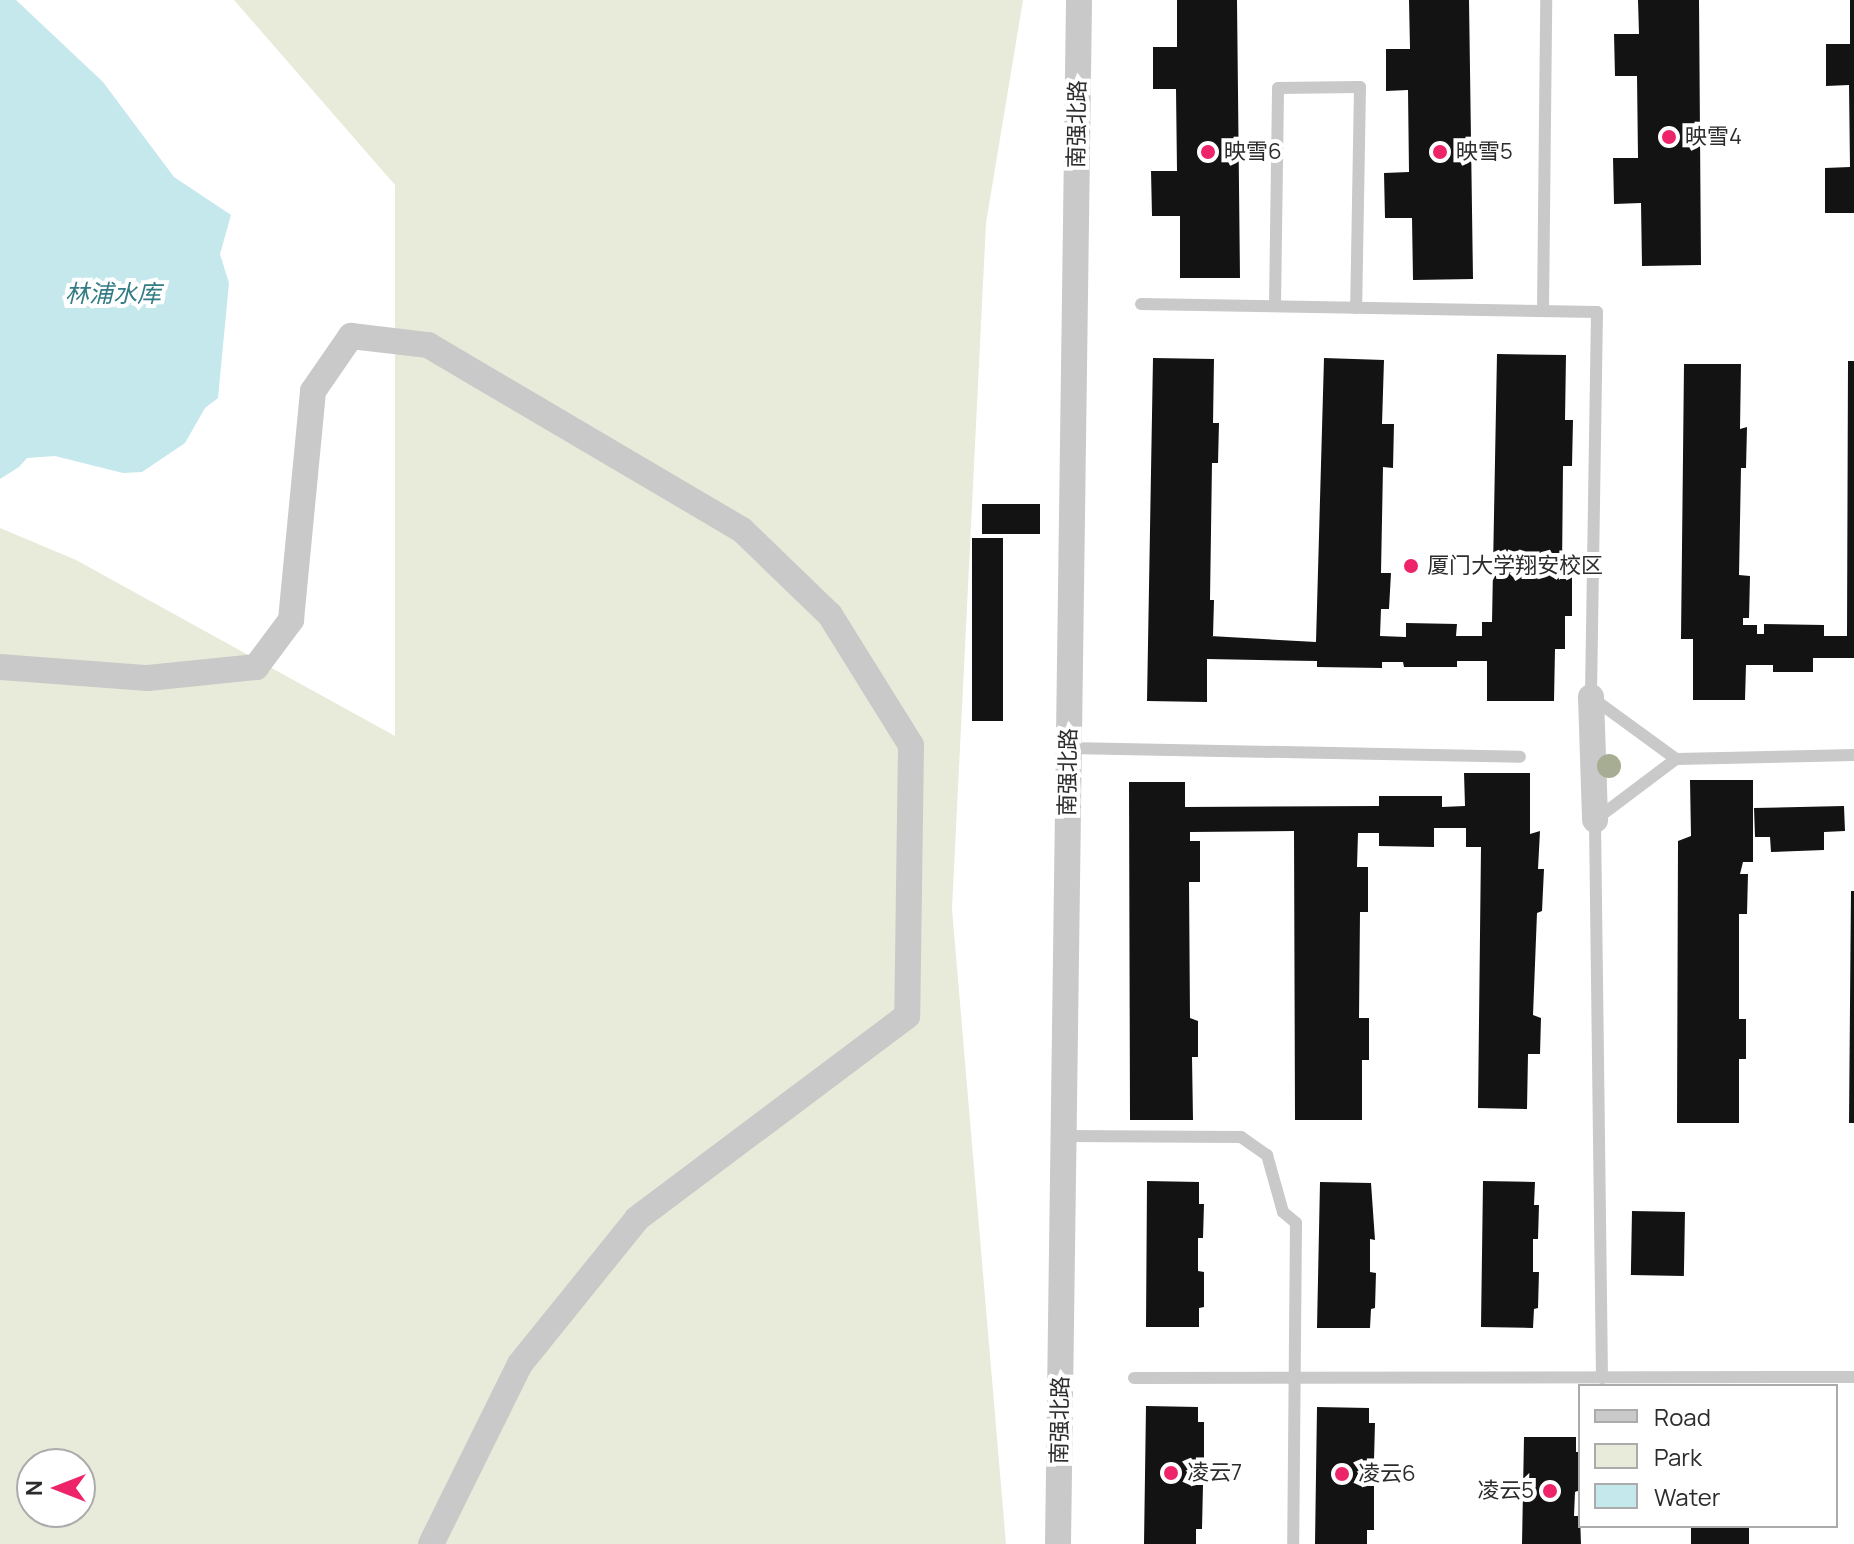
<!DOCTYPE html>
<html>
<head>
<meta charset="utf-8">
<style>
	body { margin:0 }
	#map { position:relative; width:1854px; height:1544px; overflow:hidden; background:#fff; font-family:Manrope,"Noto Sans SC",sans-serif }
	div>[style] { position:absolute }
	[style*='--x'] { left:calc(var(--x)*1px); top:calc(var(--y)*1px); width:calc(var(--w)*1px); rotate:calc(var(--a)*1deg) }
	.green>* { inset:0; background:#e8ebd9 }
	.water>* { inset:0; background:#c4e8ec }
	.building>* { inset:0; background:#131313; transform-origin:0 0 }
	.lane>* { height:12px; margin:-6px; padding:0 6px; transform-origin:6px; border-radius:6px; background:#c9c9c9 }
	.street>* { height:26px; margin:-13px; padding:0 13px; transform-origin:13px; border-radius:13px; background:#c9c9c9 }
	.trees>* { width:24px; height:24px; margin:-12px; border-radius:50%; background:#a6ad92 }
	.dots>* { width:22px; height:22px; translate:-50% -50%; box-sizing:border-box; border:4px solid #fff; border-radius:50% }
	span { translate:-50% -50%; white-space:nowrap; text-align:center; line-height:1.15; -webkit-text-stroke:8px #fff; paint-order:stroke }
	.street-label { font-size:22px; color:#2c2c2c }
	.poi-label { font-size:22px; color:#2c2c2c }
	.left { translate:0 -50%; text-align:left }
	.right { translate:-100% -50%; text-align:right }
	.water-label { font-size:24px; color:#337c85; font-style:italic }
	.legend { position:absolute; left:1578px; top:1384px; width:260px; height:144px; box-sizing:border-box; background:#fff; border:2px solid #ababab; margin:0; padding:10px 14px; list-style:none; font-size:24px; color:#2c2c2c }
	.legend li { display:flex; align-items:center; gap:16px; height:40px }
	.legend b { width:40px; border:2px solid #ababab }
	.north { position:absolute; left:16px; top:1448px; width:80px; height:80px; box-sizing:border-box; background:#fff; border:2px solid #ababab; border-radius:50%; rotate:270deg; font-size:22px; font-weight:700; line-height:32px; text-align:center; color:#2c2c2c }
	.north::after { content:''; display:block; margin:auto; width:28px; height:36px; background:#ee246b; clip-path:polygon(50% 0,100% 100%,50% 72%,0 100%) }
</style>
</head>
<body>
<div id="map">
	<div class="green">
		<i style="clip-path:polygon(evenodd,234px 0,1023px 0,986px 223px,952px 909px,1006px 1544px,0 1544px,0 528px,76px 560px,395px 736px,395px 185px,234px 0,32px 1464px,80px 1464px,80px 1512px,32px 1512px,32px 1464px)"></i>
	</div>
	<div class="water">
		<i style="clip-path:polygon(0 0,16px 0,103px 82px,174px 177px,231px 215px,220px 254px,229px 283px,218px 398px,205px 408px,185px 443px,142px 472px,123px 473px,55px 456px,27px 458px,19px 467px,0 479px)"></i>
	</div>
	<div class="building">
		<i style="clip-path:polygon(1177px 0,1237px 0,1240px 278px,1180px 278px,1180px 216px,1152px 216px,1151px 171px,1177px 171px,1176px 89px,1153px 89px,1153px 47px,1177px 47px)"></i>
		<i style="clip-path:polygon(1409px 0,1469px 0,1473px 279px,1413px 280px,1412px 218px,1385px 218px,1384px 173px,1409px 172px,1408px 90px,1386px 91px,1386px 49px,1410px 49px)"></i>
		<i style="clip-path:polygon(1638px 0,1699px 0,1701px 265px,1642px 266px,1641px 203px,1614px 204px,1613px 158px,1638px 158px,1637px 76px,1615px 76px,1614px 34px,1639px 34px)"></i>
		<i style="clip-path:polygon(1850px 0,1854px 0,1854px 213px,1825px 213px,1825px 168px,1850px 167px,1849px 85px,1826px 86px,1826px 44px,1850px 44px)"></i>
		<i style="clip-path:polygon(1497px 354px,1566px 355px,1565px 420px,1573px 420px,1572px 466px,1563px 466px,1562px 570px,1572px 570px,1572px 616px,1565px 616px,1565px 649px,1555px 649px,1554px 701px,1487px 701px,1487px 661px,1457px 661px,1457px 667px,1404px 667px,1403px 662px,1382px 662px,1382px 668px,1317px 667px,1317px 661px,1207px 659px,1207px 702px,1147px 701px,1153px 358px,1214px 359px,1213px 423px,1219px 423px,1218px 463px,1212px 463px,1210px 600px,1214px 600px,1213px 636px,1210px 636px,1316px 642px,1324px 358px,1384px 360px,1382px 424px,1394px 424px,1393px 468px,1383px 467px,1381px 573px,1391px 573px,1389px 609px,1381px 609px,1380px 636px,1406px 637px,1406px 623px,1457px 624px,1456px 636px,1482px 636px,1482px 622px,1492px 622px)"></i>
		<i style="clip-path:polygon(1848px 361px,1854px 361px,1854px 658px,1813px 658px,1813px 672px,1773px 672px,1773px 665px,1746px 665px,1745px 700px,1693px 700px,1693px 639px,1681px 639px,1684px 364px,1741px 364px,1740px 429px,1747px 427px,1746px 468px,1741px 468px,1739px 575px,1750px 576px,1749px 618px,1743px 618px,1743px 625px,1757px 625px,1757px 634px,1764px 634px,1764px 624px,1824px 625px,1824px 636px,1847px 636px)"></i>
		<i style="left:982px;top:504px;width:58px;height:30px"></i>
		<i style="left:972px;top:538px;width:31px;height:183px"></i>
		<i style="clip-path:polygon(1464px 773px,1530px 773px,1530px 834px,1540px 831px,1538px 869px,1544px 869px,1542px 911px,1537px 913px,1533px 1015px,1541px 1018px,1540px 1054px,1528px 1054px,1527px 1109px,1478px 1108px,1481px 847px,1466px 847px,1466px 828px,1434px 828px,1434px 847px,1379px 846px,1379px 833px,1358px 833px,1357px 867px,1368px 867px,1368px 912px,1360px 912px,1359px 1018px,1369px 1018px,1369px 1060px,1362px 1060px,1362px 1120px,1295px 1120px,1294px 831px,1190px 832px,1190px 841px,1200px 841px,1200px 882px,1189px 882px,1190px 1018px,1198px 1021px,1198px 1057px,1192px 1057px,1193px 1120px,1130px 1120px,1129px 782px,1185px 782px,1185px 807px,1379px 806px,1379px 796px,1442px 796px,1442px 807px,1465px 806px)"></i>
		<i style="clip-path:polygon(1690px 780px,1753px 780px,1753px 862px,1743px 862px,1740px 874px,1748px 874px,1747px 914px,1739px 914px,1739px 1019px,1746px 1019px,1746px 1059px,1739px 1059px,1739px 1123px,1677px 1123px,1678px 841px,1691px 836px)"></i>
		<i style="clip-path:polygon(1844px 806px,1845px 831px,1824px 832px,1824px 850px,1771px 852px,1770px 837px,1755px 837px,1754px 808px)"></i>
		<i style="clip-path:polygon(1851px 891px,1854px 891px,1854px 1123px,1849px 1123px)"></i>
		<i style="clip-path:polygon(1147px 1181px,1199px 1182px,1199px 1204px,1204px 1204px,1203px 1238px,1198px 1238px,1198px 1271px,1204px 1272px,1204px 1307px,1199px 1308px,1199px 1327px,1146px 1327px)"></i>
		<i style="clip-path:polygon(1483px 1181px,1535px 1182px,1534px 1205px,1539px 1205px,1538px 1239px,1533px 1239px,1533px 1272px,1539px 1272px,1538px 1308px,1534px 1309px,1533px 1328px,1481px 1327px)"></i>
		<i style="clip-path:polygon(1320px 1182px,1371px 1183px,1375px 1240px,1370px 1239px,1370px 1272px,1376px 1273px,1375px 1308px,1371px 1309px,1370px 1328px,1317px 1328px)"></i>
		<i style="left:1632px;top:1211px;width:53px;height:64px;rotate:1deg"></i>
		<i style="clip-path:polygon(1146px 1406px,1198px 1407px,1198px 1422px,1204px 1422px,1204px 1459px,1197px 1461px,1196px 1485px,1203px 1485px,1202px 1529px,1196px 1529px,1196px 1544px,1144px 1544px)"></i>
		<i style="clip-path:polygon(1317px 1407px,1369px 1408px,1369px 1423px,1375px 1423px,1374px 1460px,1368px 1462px,1368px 1486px,1374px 1486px,1374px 1530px,1367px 1530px,1367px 1544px,1315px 1544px)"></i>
		<i style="clip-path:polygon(1524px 1437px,1576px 1437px,1576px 1452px,1580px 1452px,1580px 1490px,1575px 1492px,1574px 1516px,1580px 1516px,1581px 1544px,1522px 1544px)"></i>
		<i style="left:1691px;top:1526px;width:58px;height:18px"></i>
	</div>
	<div class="lane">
		<i style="--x:1141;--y:304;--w:456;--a:1"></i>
		<i style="--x:1597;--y:312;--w:385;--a:90.9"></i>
		<i style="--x:1591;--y:697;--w:105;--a:36.1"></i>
		<i style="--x:1275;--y:306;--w:218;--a:-89.2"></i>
		<i style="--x:1278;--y:88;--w:82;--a:-0.7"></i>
		<i style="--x:1360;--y:87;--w:221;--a:91"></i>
		<i style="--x:1543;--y:311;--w:311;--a:-89.4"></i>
		<i style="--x:1069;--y:748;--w:451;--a:1.1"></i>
		<i style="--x:1063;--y:1136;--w:178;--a:0.3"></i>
		<i style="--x:1241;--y:1137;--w:32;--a:35"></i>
		<i style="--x:1267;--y:1155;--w:59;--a:74.3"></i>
		<i style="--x:1283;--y:1212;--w:17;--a:40"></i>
		<i style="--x:1296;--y:1223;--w:321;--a:90.5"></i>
		<i style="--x:1134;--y:1378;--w:720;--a:-0.08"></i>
		<i style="--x:1602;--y:1378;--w:558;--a:-90.72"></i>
		<i style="--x:1595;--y:820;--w:101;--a:-37"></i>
		<i style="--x:1676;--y:759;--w:178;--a:-1.3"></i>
	</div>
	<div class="street">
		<i style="--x:0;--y:667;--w:148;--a:4.3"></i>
		<i style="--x:148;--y:678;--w:109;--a:-5.8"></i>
		<i style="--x:256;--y:667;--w:59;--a:-53.3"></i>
		<i style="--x:291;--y:620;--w:230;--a:-84.5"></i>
		<i style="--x:313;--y:391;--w:67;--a:-55.4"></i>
		<i style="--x:351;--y:336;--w:78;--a:6.7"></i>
		<i style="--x:428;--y:345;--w:364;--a:30.5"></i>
		<i style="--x:742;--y:530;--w:122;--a:44"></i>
		<i style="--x:830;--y:615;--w:153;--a:58.1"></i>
		<i style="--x:911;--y:745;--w:271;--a:90.8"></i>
		<i style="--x:907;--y:1016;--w:338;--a:143.1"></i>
		<i style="--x:637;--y:1219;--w:186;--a:128.9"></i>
		<i style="--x:520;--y:1364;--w:201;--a:116.3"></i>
		<i style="--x:1591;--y:697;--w:123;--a:88.1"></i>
		<i style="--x:1058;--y:1544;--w:1544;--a:-89.22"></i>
	</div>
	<div class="trees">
		<i style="left:1609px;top:766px"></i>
	</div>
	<div class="dots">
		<i style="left:1669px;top:137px;background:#ee246b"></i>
		<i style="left:1208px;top:152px;background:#ee246b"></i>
		<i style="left:1440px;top:152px;background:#ee246b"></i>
		<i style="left:1411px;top:566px;background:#ee246b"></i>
		<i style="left:1171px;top:1473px;background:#ee246b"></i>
		<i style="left:1342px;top:1474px;background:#ee246b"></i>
		<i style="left:1550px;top:1491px;background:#ee246b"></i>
	</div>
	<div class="street-label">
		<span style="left:1077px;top:124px;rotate:-89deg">南强北路</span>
		<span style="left:1068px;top:772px;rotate:-89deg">南强北路</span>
		<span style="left:1060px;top:1420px;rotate:-89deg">南强北路</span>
	</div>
	<div class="poi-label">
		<span class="left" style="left:1685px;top:137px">映雪4</span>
		<span class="left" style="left:1224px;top:152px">映雪6</span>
		<span class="left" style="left:1456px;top:152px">映雪5</span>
		<span class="left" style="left:1427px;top:566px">厦门大学翔安校区</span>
		<span class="left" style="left:1187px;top:1473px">凌云7</span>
		<span class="left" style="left:1358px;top:1474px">凌云6</span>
		<span class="right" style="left:1534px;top:1491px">凌云5</span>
	</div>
	<div class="water-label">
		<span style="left:113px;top:293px">林浦水库</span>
	</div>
	<ul class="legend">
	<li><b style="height:10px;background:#c9c9c9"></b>Road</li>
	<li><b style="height:22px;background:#e8ebd9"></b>Park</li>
	<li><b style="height:22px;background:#c4e8ec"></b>Water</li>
	</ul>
	<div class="north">N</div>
</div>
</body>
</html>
